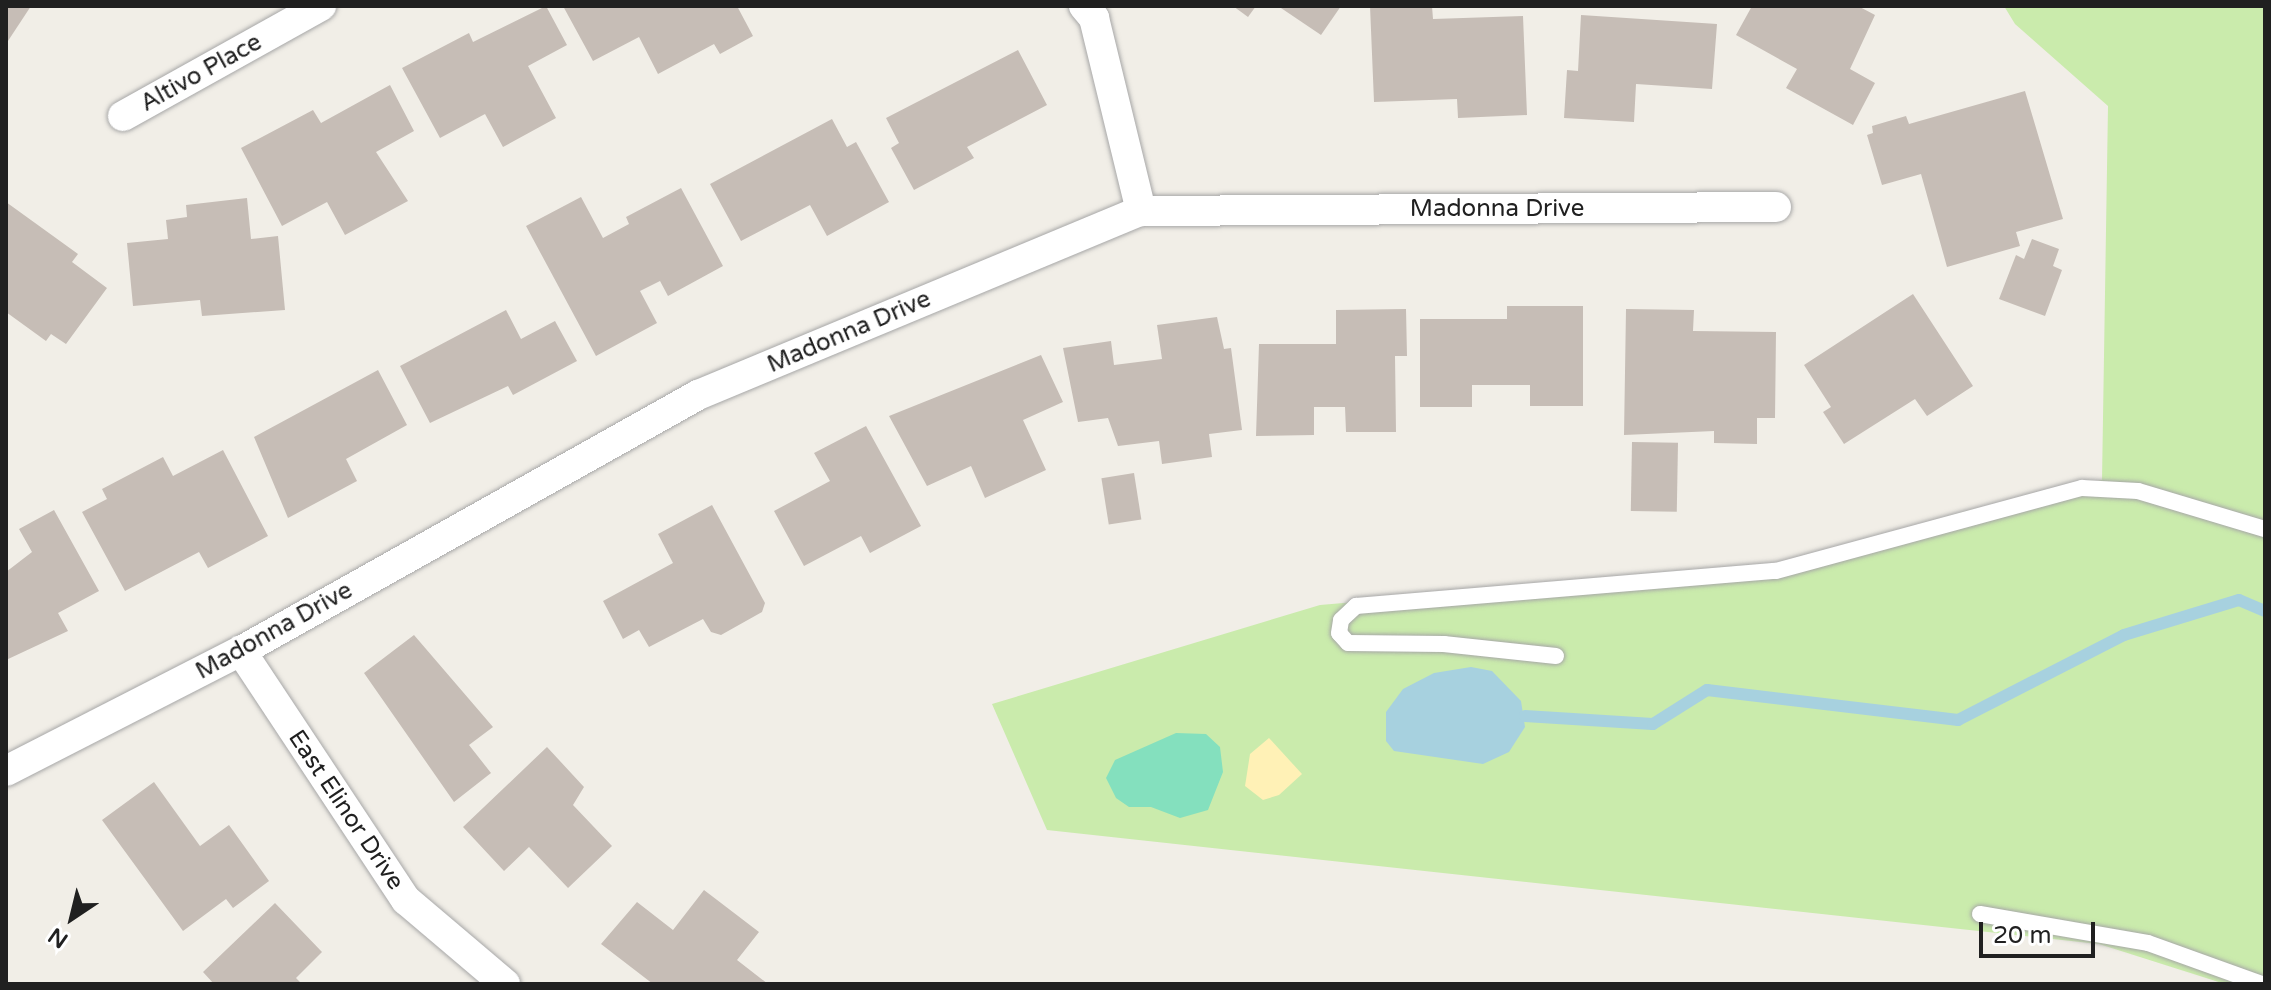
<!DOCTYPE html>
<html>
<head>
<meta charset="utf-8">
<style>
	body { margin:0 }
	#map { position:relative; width:2271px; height:990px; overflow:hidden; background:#f1eee7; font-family:"Varela Round",sans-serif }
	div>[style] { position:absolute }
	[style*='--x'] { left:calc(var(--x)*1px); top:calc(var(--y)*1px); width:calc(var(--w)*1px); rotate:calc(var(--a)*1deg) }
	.grass>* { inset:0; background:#caebac }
	.sand>* { inset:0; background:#fff1b6 }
	.pitch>* { inset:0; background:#84e0be }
	.water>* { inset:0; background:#a7d1df }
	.stream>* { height:12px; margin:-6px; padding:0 6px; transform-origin:6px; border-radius:6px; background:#a7d1df }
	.building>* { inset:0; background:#c6bdb6; transform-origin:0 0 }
	.roads { filter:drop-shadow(0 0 2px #a7a7a7) drop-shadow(0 0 2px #a7a7a7) }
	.lane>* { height:16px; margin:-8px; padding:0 8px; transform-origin:8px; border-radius:8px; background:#fff }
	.street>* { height:30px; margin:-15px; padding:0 15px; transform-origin:15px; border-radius:15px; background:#fff }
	span { translate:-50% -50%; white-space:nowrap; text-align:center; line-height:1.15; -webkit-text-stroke:7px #fff; paint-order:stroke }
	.street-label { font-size:24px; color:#202020 }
	.frame { position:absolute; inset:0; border:8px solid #202020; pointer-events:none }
	.north { position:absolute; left:32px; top:878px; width:80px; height:80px; -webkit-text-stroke:6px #fff; paint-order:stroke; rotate:215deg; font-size:22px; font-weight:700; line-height:32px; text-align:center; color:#202020 }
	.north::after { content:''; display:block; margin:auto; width:28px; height:36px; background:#202020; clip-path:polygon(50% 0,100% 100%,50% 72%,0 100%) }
	.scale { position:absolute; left:1979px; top:922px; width:116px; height:36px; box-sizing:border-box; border:4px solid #202020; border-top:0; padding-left:10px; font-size:24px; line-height:28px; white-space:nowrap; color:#202020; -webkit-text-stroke:6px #fff; paint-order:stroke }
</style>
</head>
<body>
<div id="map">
	<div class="grass">
		<i style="clip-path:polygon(2004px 6px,2265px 6px,2265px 984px,2225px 984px,2099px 944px,1047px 830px,992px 704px,1320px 605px,1778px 566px,1966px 511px,2102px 480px,2108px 106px,2015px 24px)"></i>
	</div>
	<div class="sand">
		<i style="clip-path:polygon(1269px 738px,1302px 774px,1279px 795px,1263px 800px,1245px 786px,1250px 754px)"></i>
	</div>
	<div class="pitch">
		<i style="clip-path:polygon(1176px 733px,1206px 734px,1220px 747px,1223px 772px,1208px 810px,1180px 818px,1151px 807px,1129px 807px,1116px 798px,1106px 778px,1115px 760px)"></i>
	</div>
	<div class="water">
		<i style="clip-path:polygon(1471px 667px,1492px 671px,1521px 701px,1525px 727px,1509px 752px,1483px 764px,1394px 751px,1386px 741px,1386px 712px,1403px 689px,1434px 673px)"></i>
	</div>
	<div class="stream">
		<i style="--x:1525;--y:716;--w:128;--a:3.6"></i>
		<i style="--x:1653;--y:724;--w:64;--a:-32.2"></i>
		<i style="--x:1707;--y:690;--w:253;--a:6.8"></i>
		<i style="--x:1958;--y:720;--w:186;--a:-27.1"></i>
		<i style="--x:2124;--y:635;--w:120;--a:-16.9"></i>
		<i style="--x:2239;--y:600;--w:28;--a:23"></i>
	</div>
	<div class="building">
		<i style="clip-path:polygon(6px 6px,31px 6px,6px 44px)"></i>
		<i style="clip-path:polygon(546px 6px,567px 45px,528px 66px,556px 118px,503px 147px,485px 114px,440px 138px,402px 68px,469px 33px,473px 42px)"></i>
		<i style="clip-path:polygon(563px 6px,737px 6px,753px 36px,720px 54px,714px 44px,658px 74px,639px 37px,593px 61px)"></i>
		<i style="clip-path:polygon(1233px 6px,1256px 6px,1248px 17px)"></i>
		<i style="clip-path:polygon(1278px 6px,1341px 6px,1321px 35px)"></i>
		<i style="clip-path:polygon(1370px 6px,1432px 6px,1433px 19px,1523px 16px,1527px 115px,1458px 118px,1457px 99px,1374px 102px)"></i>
		<i style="clip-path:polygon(1752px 6px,1858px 6px,1875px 15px,1850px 69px,1875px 83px,1853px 125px,1786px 88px,1797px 69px,1736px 35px)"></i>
		<i style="clip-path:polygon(1581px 15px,1717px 24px,1712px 89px,1636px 84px,1634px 122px,1564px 118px,1567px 70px,1578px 71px)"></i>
		<i style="clip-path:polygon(1018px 50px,1047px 105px,967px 147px,974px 158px,914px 190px,891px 148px,899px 143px,886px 118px)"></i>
		<i style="clip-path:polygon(390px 85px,414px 131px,376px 152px,408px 201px,345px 235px,327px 202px,282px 226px,241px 148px,313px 110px,321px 123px)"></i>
		<i style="clip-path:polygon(2025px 91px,2063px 219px,2016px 232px,2020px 246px,1947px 267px,1921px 174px,1882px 185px,1867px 135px,1873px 133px,1872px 126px,1906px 116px,1909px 124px)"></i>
		<i style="clip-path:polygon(832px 119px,847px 147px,856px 142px,889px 202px,827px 236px,810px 205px,741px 241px,710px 184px)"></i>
		<i style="clip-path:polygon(681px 188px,723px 266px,668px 296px,660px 281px,640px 291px,657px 323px,596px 356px,526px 226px,581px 197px,603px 238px,629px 224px,626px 217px)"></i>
		<i style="clip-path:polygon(247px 198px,251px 239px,278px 236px,285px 310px,202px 316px,200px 300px,133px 306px,127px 243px,168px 239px,166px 220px,187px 217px,186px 205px)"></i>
		<i style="clip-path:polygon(6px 202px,78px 254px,72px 262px,107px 288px,66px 344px,51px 334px,46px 341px,6px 312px)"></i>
		<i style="clip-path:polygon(2032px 239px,2059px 249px,2053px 266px,2062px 270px,2045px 316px,1999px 299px,2016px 255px,2024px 259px)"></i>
		<i style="clip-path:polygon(1913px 294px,1973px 386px,1927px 416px,1915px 399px,1844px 444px,1823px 412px,1831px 407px,1804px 365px)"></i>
		<i style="clip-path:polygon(1507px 306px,1583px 306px,1583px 406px,1530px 406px,1530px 385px,1472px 385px,1472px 407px,1420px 407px,1420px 319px,1507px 319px)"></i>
		<i style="clip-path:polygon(1406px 309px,1407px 356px,1395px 356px,1396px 432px,1346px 432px,1345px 407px,1314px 407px,1314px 435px,1256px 436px,1259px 344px,1336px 344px,1336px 310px)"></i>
		<i style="clip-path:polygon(1626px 309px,1694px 310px,1693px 331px,1776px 332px,1775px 418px,1757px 418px,1757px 444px,1714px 443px,1714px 431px,1624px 435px)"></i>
		<i style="clip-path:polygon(506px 310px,521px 339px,555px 321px,577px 361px,513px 395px,508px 386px,430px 423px,400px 366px)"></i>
		<i style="clip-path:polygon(1217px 317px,1224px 349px,1231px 348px,1242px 430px,1209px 434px,1212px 457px,1162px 464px,1159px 441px,1118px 446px,1108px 418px,1078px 422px,1063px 348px,1111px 341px,1114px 365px,1162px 359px,1157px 325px)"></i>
		<i style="clip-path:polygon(1041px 355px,1063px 402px,1023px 420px,1046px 470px,985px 498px,971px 466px,927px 486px,889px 416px)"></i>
		<i style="clip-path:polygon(378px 370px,407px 425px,346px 459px,357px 481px,288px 518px,254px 437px)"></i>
		<i style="clip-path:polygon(866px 426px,921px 526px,870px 553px,861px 536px,804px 566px,774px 511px,830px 481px,814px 453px)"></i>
		<i style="left:1632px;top:442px;width:46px;height:69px;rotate:1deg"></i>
		<i style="clip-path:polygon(223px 450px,268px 536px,208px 568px,199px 552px,125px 591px,82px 512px,107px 499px,102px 489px,163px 457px,173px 476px)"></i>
		<i style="left:1134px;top:473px;width:47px;height:33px;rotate:81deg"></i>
		<i style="clip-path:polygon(712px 505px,765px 603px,762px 612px,721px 635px,711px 632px,703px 619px,649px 647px,639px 630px,623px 639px,603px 601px,673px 563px,658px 534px)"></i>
		<i style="clip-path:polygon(54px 510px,99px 591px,58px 613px,68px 631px,6px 660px,6px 572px,32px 552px,19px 529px)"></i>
		<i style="clip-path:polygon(414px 635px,493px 727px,469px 745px,491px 773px,454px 802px,364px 673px)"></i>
		<i style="clip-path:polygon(547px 747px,584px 787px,573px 805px,612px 846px,568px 888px,529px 847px,504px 871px,463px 827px)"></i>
		<i style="clip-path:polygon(154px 782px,200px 846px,229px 825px,269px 881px,233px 908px,226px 899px,183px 931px,102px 820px)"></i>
		<i style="clip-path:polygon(704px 890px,759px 932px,737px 960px,768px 984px,653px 984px,601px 944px,637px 902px,673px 930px)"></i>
		<i style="clip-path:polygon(275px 903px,322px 952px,296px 978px,302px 984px,214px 984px,203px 972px)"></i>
	</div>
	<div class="roads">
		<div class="lane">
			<i style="--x:1556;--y:656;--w:113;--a:-173.9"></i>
			<i style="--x:1444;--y:644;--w:96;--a:-179.4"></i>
			<i style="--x:1348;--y:643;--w:13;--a:-132"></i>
			<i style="--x:1339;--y:633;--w:13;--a:-81"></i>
			<i style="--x:1341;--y:620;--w:21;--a:-43"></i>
			<i style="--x:1356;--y:606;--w:421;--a:-4.8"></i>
			<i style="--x:1776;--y:571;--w:317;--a:-15.2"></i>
			<i style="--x:2082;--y:488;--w:56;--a:3.1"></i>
			<i style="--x:2138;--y:491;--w:133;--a:16.7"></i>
			<i style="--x:1980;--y:914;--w:170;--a:9.8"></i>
			<i style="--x:2148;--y:943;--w:121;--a:19.8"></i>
		</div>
		<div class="street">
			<i style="--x:1084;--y:6;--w:16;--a:50"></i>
			<i style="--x:1094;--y:18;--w:199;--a:76.3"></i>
			<i style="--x:123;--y:116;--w:227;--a:-29.1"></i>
			<i style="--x:241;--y:651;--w:299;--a:56.5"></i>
			<i style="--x:406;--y:900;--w:130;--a:40.3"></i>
			<i style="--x:6;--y:771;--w:264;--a:-27.1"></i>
			<i style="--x:241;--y:651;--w:524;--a:-29.26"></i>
			<i style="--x:698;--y:395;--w:480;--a:-22.6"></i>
			<i style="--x:1141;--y:211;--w:635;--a:-0.36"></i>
		</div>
	</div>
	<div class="street-label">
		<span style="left:201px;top:73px;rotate:-29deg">Altivo Place</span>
		<span style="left:1497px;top:209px">Madonna Drive</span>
		<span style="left:849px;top:332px;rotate:-23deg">Madonna Drive</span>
		<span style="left:274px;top:631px;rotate:-29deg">Madonna Drive</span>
		<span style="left:346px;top:810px;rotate:56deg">East Elinor Drive</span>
	</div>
	<div class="frame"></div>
	<div class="north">N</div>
	<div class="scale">20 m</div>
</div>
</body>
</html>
